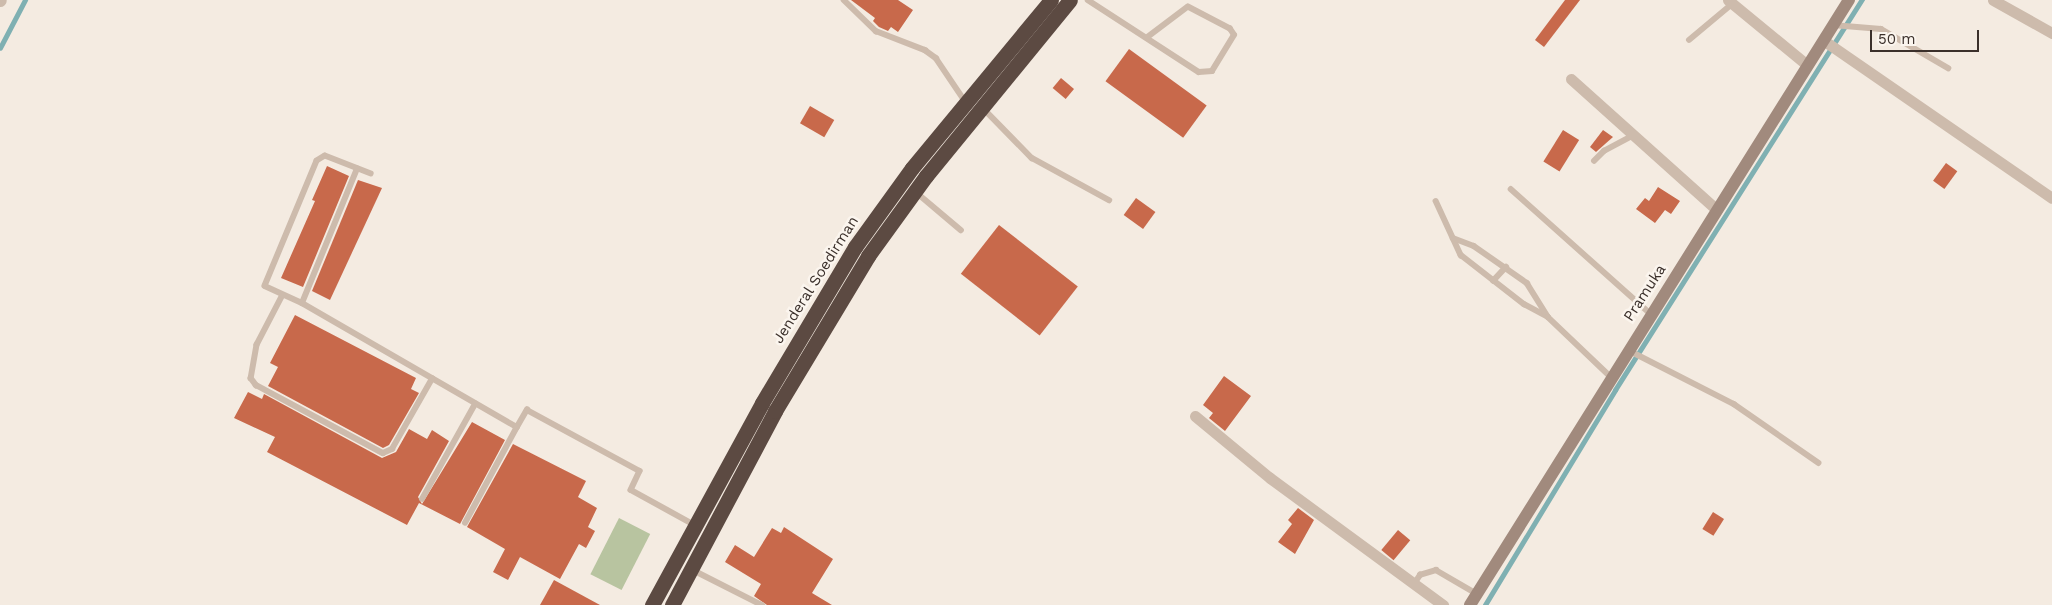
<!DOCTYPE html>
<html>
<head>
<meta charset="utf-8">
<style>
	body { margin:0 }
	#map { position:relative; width:2052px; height:605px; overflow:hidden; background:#f4ebe1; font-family:"Work Sans",sans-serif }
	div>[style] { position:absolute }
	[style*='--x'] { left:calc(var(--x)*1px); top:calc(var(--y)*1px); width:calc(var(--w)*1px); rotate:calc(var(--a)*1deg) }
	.green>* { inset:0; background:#b8c4a0; transform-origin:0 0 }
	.stream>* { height:4.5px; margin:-2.25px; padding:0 2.25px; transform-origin:2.25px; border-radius:2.25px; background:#7fb0b2 }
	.building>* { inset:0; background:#c8694b; transform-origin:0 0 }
	.lane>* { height:5.5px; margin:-2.75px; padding:0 2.75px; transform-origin:2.75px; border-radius:2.75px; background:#cdbbac }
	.street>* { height:11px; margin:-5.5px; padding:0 5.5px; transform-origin:5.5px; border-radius:5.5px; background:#cdbbac }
	.secondary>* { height:12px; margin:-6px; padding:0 6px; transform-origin:6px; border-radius:6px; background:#a18a7d }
	.highway>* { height:15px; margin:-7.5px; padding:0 7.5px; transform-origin:7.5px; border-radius:7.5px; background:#5c4a42 }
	span { translate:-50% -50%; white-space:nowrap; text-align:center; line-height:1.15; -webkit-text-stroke:5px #fbf5ee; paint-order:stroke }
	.street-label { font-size:15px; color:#3b302b }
	.scale { position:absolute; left:1870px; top:30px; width:109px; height:22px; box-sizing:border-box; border:2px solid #3b302b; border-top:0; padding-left:6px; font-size:15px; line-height:18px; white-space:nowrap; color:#3b302b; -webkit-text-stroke:4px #fbf5ee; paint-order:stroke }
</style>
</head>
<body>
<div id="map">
	<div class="green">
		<i style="left:619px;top:518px;width:35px;height:63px;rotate:27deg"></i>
	</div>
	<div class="stream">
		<i style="--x:0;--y:48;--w:54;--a:-62.5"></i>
		<i style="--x:1485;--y:605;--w:251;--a:-58.8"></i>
		<i style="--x:1615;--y:390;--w:462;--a:-57.7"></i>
	</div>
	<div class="building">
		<i style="clip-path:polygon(851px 0,898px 0,913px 10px,898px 32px,891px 27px,888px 31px,879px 27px,873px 21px,875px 18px)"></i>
		<i style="clip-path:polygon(1565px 0,1580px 0,1544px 47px,1535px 40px)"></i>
		<i style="left:1129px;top:49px;width:96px;height:40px;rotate:36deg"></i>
		<i style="left:1061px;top:78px;width:17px;height:13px;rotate:40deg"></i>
		<i style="left:810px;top:106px;width:28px;height:20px;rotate:30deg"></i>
		<i style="left:1563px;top:130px;width:19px;height:37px;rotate:32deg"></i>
		<i style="clip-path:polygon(1603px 130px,1613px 137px,1596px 152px,1590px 147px)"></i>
		<i style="left:1946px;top:163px;width:14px;height:22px;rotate:36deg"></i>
		<i style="clip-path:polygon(327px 166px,349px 176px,303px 287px,281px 278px,315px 201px,312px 200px)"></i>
		<i style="clip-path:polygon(358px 180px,382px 188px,330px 300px,312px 291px)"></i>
		<i style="clip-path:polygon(1658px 187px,1680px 201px,1671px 214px,1665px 210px,1655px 223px,1636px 209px,1645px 198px,1649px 201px)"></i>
		<i style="left:1136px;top:198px;width:24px;height:21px;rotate:36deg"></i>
		<i style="left:999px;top:225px;width:100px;height:62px;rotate:38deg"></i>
		<i style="clip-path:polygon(295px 315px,416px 378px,411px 389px,419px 393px,389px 445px,383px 448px,268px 386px,278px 367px,270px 363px)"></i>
		<i style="clip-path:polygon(1224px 376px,1251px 396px,1225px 431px,1209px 418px,1213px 413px,1203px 405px)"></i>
		<i style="clip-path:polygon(248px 392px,262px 399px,264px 394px,382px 458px,396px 452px,409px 429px,427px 439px,432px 430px,449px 441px,418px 497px,422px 504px,472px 422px,505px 440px,460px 524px,419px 503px,407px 525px,267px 452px,275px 437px,234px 418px)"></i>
		<i style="clip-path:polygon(513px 444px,586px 481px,578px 497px,597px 508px,588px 527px,595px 531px,586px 548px,579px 544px,560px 579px,520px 557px,508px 580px,493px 572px,505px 549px,467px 527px)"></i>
		<i style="clip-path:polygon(1298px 508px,1314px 520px,1295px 554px,1278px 542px,1292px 524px,1288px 520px)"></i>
		<i style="left:1713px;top:512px;width:13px;height:20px;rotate:32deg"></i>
		<i style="clip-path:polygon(784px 527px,833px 559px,812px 593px,832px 605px,767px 605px,754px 596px,761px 584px,725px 562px,735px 545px,754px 557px,772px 528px,781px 533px)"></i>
		<i style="left:1398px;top:530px;width:16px;height:26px;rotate:40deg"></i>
		<i style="clip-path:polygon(554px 580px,600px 605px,540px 605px)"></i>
	</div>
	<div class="lane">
		<i style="--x:844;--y:0;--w:45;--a:44.1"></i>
		<i style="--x:876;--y:31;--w:53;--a:21.2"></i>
		<i style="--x:925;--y:50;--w:14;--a:36"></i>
		<i style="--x:936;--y:58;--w:52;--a:56"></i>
		<i style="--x:1088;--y:0;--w:132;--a:33"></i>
		<i style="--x:1199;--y:72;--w:13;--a:-4"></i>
		<i style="--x:1212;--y:71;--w:42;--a:-58.6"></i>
		<i style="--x:1234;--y:35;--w:7;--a:-124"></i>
		<i style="--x:1230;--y:29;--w:47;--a:-152.4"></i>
		<i style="--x:1188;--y:7;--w:51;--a:142.9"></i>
		<i style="--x:1833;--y:25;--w:48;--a:4.8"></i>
		<i style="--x:1881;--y:29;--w:78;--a:30.2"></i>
		<i style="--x:1689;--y:40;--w:56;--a:-39.9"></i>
		<i style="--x:983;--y:108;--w:70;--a:45.6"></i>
		<i style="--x:1032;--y:158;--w:88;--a:28.6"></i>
		<i style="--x:1594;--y:161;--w:14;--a:-45"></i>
		<i style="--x:1604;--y:151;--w:32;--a:-28"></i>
		<i style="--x:371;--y:174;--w:49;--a:-158.6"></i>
		<i style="--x:325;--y:156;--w:9;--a:148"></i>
		<i style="--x:317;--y:161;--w:135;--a:112.6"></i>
		<i style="--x:265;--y:286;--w:41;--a:24.7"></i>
		<i style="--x:302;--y:303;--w:248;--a:30"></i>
		<i style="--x:517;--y:427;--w:20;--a:-60"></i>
		<i style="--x:527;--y:410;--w:128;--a:28.4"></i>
		<i style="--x:640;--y:471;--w:21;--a:115"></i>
		<i style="--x:631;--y:490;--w:73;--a:28.7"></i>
		<i style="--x:1511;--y:189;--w:188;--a:41.8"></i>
		<i style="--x:916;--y:192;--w:59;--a:40.2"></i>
		<i style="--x:1436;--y:201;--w:60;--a:65.2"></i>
		<i style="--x:1461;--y:255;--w:80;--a:37.9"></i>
		<i style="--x:1524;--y:304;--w:27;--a:28"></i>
		<i style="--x:1453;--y:238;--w:22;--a:21"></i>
		<i style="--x:1474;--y:246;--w:65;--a:34.9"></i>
		<i style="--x:1527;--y:283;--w:40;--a:58"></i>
		<i style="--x:1548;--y:317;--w:87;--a:43.6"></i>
		<i style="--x:1493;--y:281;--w:19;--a:-47"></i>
		<i style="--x:283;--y:295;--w:56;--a:117.5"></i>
		<i style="--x:257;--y:345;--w:34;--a:100"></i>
		<i style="--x:251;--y:378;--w:9;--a:54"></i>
		<i style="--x:256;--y:385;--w:144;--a:28.2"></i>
		<i style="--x:383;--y:453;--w:10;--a:-24"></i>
		<i style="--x:392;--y:449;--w:81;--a:-60.3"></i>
		<i style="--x:302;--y:303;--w:145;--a:-67.7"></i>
		<i style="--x:1630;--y:351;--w:117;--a:27"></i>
		<i style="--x:1734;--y:404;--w:103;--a:34.8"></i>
		<i style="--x:422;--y:499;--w:109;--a:-60.8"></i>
		<i style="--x:465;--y:523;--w:109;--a:-61.6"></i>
		<i style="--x:691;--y:569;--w:80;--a:26.9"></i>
		<i style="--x:1414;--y:584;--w:11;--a:-56"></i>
		<i style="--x:1420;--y:575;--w:17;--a:-17"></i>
		<i style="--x:1436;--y:570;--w:48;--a:30.3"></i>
	</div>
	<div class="street">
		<i style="--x:1728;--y:0;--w:102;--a:39.4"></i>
		<i style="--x:1993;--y:0;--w:68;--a:29.2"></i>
		<i style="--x:0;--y:1;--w:1;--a:-45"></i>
		<i style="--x:1823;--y:40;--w:278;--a:34.6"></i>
		<i style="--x:1571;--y:79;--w:196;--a:41.9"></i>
		<i style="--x:1195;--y:416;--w:97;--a:39.6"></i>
		<i style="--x:1270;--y:478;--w:215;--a:36.3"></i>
	</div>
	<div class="secondary">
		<i style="--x:1470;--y:605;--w:714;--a:-57.94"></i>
	</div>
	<div class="highway">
		<i style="--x:652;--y:605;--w:230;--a:-61.4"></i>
		<i style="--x:762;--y:403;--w:182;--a:-59.2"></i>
		<i style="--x:855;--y:247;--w:97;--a:-54.2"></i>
		<i style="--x:912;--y:168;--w:218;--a:-50.4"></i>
		<i style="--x:672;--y:605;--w:220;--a:-62"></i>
		<i style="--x:775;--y:411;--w:181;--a:-59"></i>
		<i style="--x:868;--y:256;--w:99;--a:-54.1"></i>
		<i style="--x:926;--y:176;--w:227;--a:-50.7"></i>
	</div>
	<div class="street-label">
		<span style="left:816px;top:280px;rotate:-58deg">Jenderal Soedirman</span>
		<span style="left:1645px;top:293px;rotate:-57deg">Pramuka</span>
	</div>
	<div class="scale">50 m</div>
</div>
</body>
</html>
